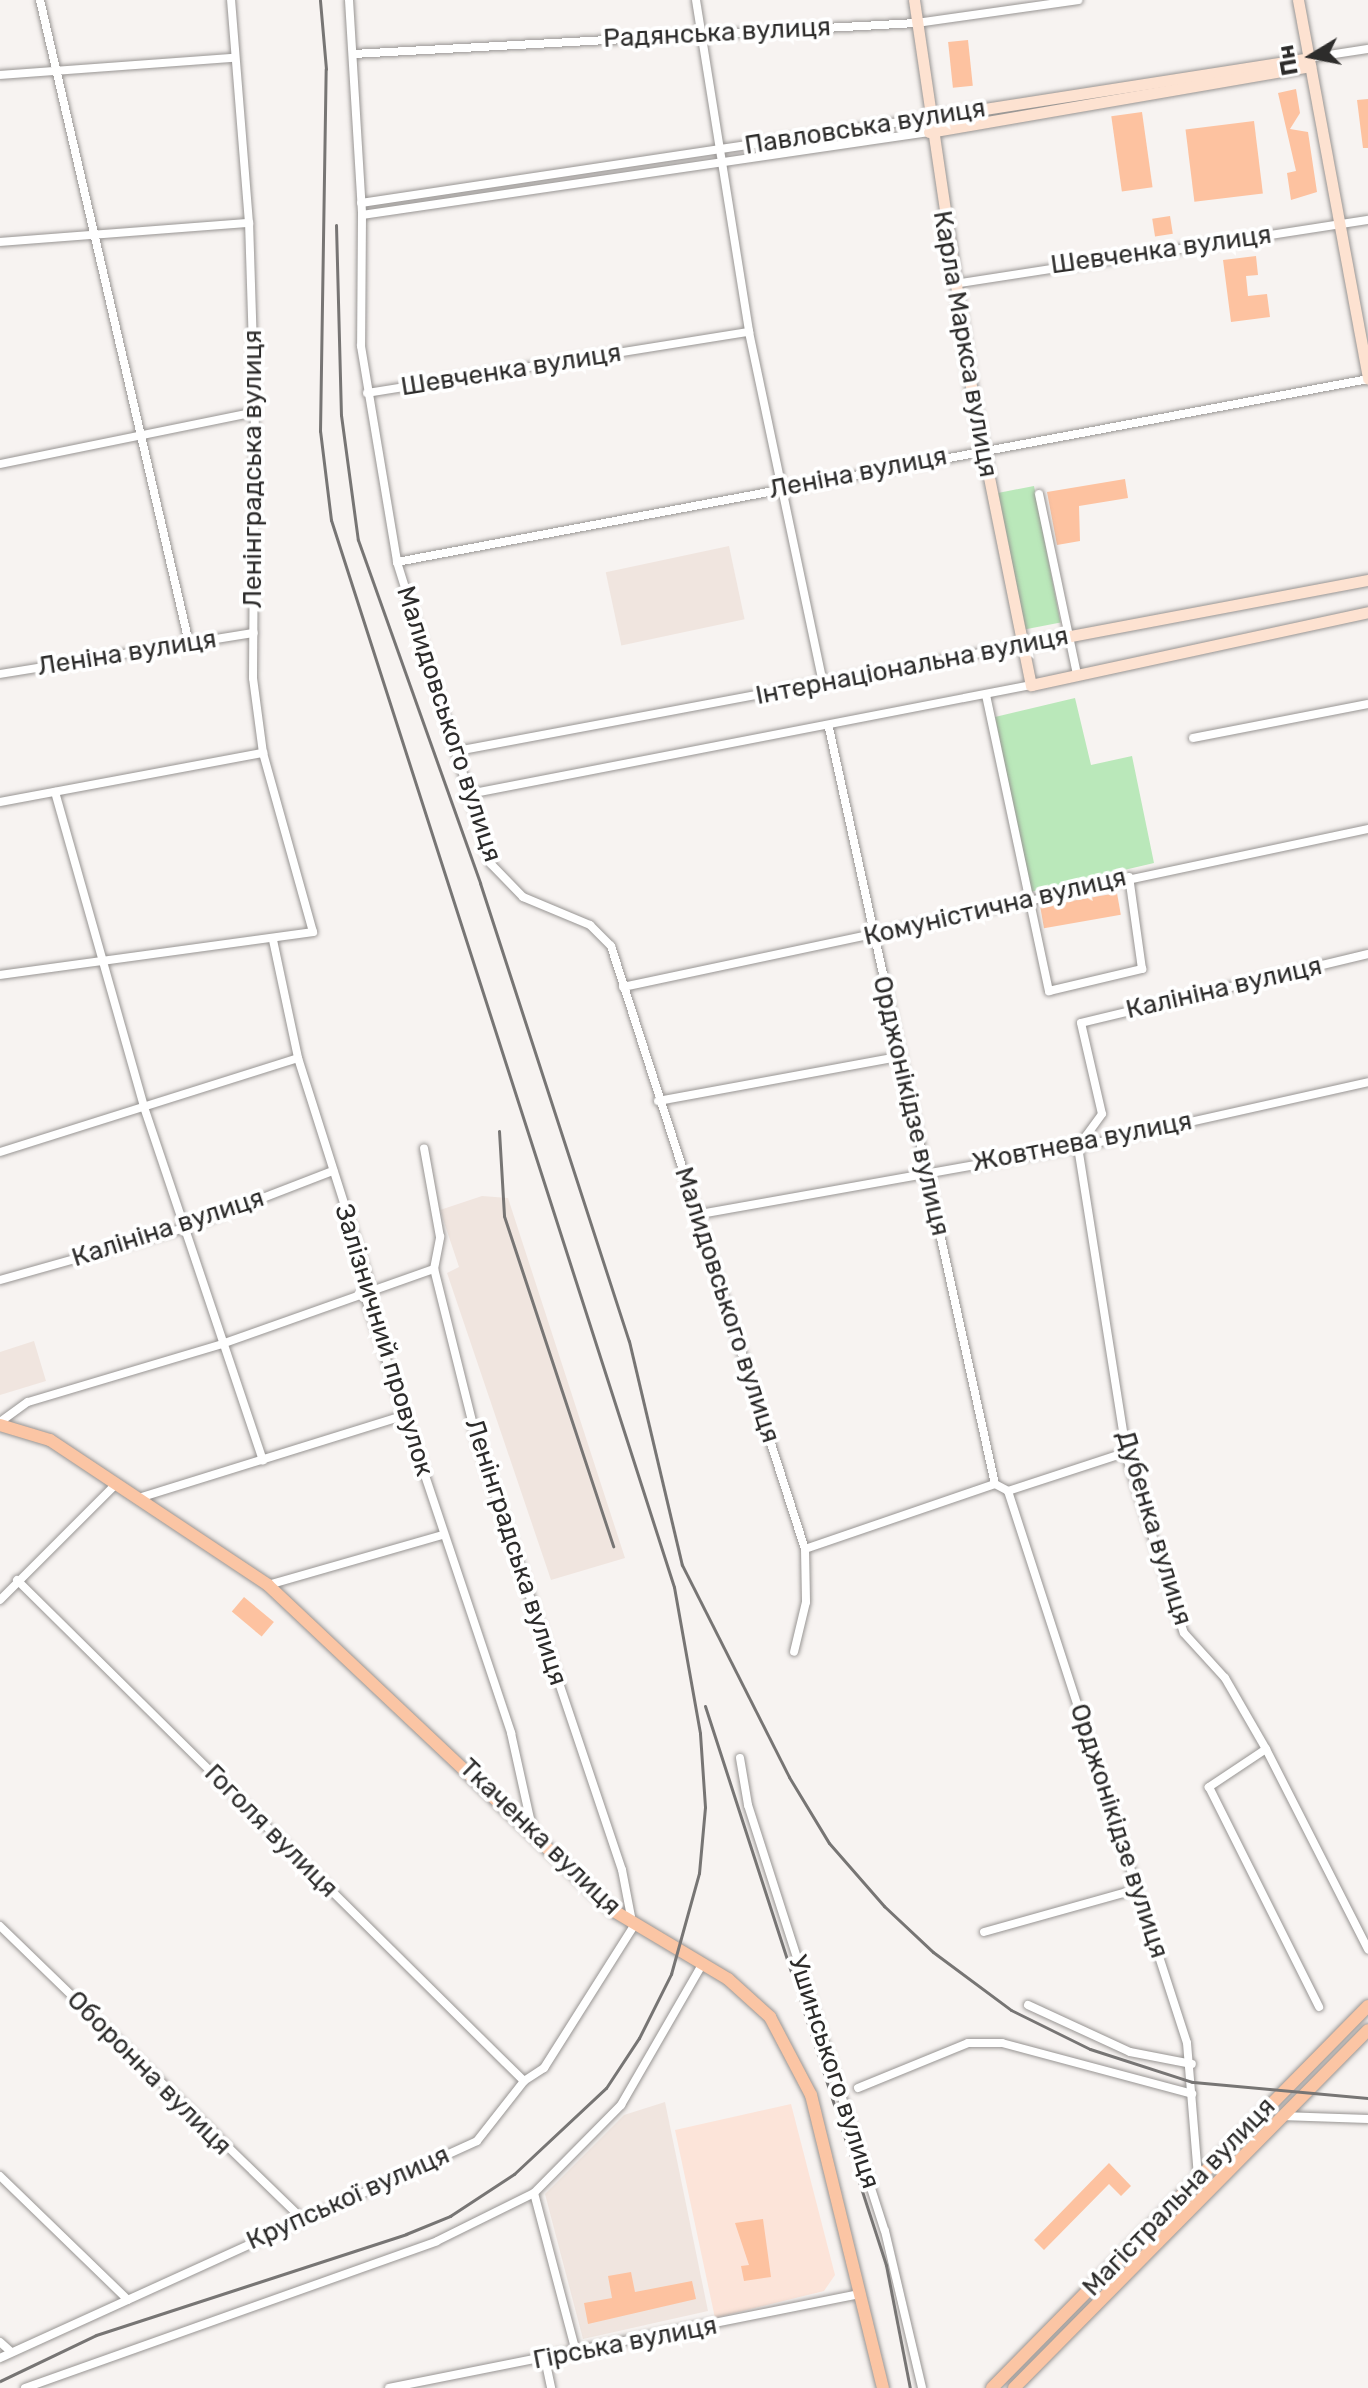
<!DOCTYPE html>
<html>
<head>
<meta charset="utf-8">
<style>
	body { margin:0 }
	#map { position:relative; width:1368px; height:2388px; overflow:hidden; background:#f7f3f1; font-family:Rubik,sans-serif }
	div>[style] { position:absolute }
	[style*='--x'] { left:calc(var(--x)*1px); top:calc(var(--y)*1px); width:calc(var(--w)*1px); rotate:calc(var(--a)*1deg) }
	.built>* { inset:0; background:#f0e5df; transform-origin:0 0 }
	.medical>* { inset:0; background:#fce4d9 }
	.green>* { inset:0; background:#bae8ba; transform-origin:0 0 }
	.building>* { inset:0; background:#fdc2a0; transform-origin:0 0 }
	.roads { filter:drop-shadow(0 0 2px #989593) drop-shadow(0 0 2px #989593) }
	.street>* { height:8px; margin:-4px; padding:0 4px; transform-origin:4px; border-radius:4px; background:#fff }
	.secondary>* { height:11px; margin:-5.5px; padding:0 5.5px; transform-origin:5.5px; border-radius:5.5px; background:#fde2d1 }
	.primary>* { height:12px; margin:-6px; padding:0 6px; transform-origin:6px; border-radius:6px; background:#fbc5a4 }
	.rail>* { height:3px; margin:-1.5px; padding:0 1.5px; transform-origin:1.5px; border-radius:1.5px; background:#777574 }
	span { translate:-50% -50%; white-space:nowrap; text-align:center; line-height:1.15; -webkit-text-stroke:8px #fff; paint-order:stroke }
	.street-label { font-size:26px; color:#2d2c2b }
	.north { position:absolute; left:1272px; top:16px; width:80px; height:80px; -webkit-text-stroke:6px #fff; paint-order:stroke; rotate:260deg; font-size:22px; font-weight:700; line-height:32px; text-align:center; color:#2d2c2b }
	.north::after { content:''; display:block; margin:auto; width:28px; height:36px; background:#2d2c2b; clip-path:polygon(50% 0,100% 100%,50% 72%,0 100%) }
</style>
</head>
<body>
<div id="map">
	<div class="built">
		<i style="left:729px;top:546px;width:75px;height:126px;rotate:78deg"></i>
		<i style="clip-path:polygon(482px 1196px,508px 1198px,625px 1558px,551px 1580px,447px 1273px,459px 1267px,440px 1210px)"></i>
		<i style="clip-path:polygon(34px 1341px,46px 1381px,0 1395px,0 1352px)"></i>
		<i style="clip-path:polygon(665px 2102px,708px 2311px,583px 2339px,545px 2194px,624px 2115px)"></i>
	</div>
	<div class="medical">
		<i style="clip-path:polygon(791px 2104px,835px 2275px,824px 2291px,715px 2318px,675px 2130px)"></i>
	</div>
	<div class="green">
		<i style="left:1034px;top:486px;width:139px;height:38px;rotate:79deg"></i>
		<i style="clip-path:polygon(1075px 698px,1091px 765px,1132px 756px,1154px 863px,1030px 892px,995px 717px)"></i>
	</div>
	<div class="building">
		<i style="left:968px;top:40px;width:46px;height:20px;rotate:84deg"></i>
		<i style="clip-path:polygon(1296px 89px,1300px 113px,1290px 129px,1308px 132px,1317px 192px,1291px 200px,1287px 173px,1296px 171px,1278px 93px)"></i>
		<i style="clip-path:polygon(1368px 99px,1368px 148px,1363px 148px,1357px 100px)"></i>
		<i style="left:1142px;top:112px;width:76px;height:31px;rotate:82deg"></i>
		<i style="left:1254px;top:121px;width:73px;height:69px;rotate:83deg"></i>
		<i style="left:1170px;top:216px;width:18px;height:18px;rotate:81deg"></i>
		<i style="clip-path:polygon(1256px 256px,1258px 275px,1246px 276px,1248px 296px,1267px 294px,1270px 317px,1231px 322px,1223px 260px)"></i>
		<i style="clip-path:polygon(1125px 479px,1128px 498px,1079px 506px,1080px 541px,1057px 545px,1047px 492px)"></i>
		<i style="left:1117px;top:893px;width:22px;height:78px;rotate:80deg"></i>
		<i style="left:244px;top:1597px;width:39px;height:19px;rotate:40deg"></i>
		<i style="clip-path:polygon(1109px 2163px,1131px 2186px,1121px 2196px,1109px 2184px,1044px 2250px,1034px 2240px)"></i>
		<i style="clip-path:polygon(763px 2219px,771px 2277px,744px 2281px,741px 2266px,749px 2265px,735px 2223px)"></i>
		<i style="clip-path:polygon(631px 2272px,635px 2292px,692px 2281px,696px 2299px,588px 2324px,584px 2303px,612px 2298px,608px 2276px)"></i>
	</div>
	<div class="roads">
		<div class="street">
			<i style="--x:40;--y:0;--w:660;--a:76.95"></i>
			<i style="--x:349;--y:0;--w:215;--a:86.5"></i>
			<i style="--x:362;--y:215;--w:131;--a:90.4"></i>
			<i style="--x:361;--y:346;--w:219;--a:80.5"></i>
			<i style="--x:397;--y:562;--w:316;--a:72.7"></i>
			<i style="--x:491;--y:864;--w:46;--a:45.9"></i>
			<i style="--x:523;--y:897;--w:73;--a:22.7"></i>
			<i style="--x:590;--y:925;--w:30;--a:45"></i>
			<i style="--x:611;--y:946;--w:633;--a:72.17"></i>
			<i style="--x:805;--y:1549;--w:53;--a:88.9"></i>
			<i style="--x:806;--y:1602;--w:51;--a:103.5"></i>
			<i style="--x:696;--y:0;--w:336;--a:80.9"></i>
			<i style="--x:749;--y:332;--w:360;--a:78.1"></i>
			<i style="--x:353;--y:54;--w:565;--a:-3.15"></i>
			<i style="--x:917;--y:23;--w:163;--a:-8.1"></i>
			<i style="--x:1309;--y:58;--w:60;--a:-8.7"></i>
			<i style="--x:0;--y:75;--w:234;--a:-4.2"></i>
			<i style="--x:361;--y:203;--w:572;--a:-8.54"></i>
			<i style="--x:362;--y:215;--w:573;--a:-8.33"></i>
			<i style="--x:0;--y:242;--w:250;--a:-4.4"></i>
			<i style="--x:954;--y:284;--w:419;--a:-8.8"></i>
			<i style="--x:367;--y:393;--w:387;--a:-9.1"></i>
			<i style="--x:0;--y:464;--w:260;--a:-11.5"></i>
			<i style="--x:1039;--y:494;--w:185;--a:78.1"></i>
			<i style="--x:397;--y:562;--w:988;--a:-10.67"></i>
			<i style="--x:0;--y:674;--w:257;--a:-9.2"></i>
			<i style="--x:986;--y:695;--w:303;--a:78"></i>
			<i style="--x:1049;--y:991;--w:96;--a:-13.3"></i>
			<i style="--x:1142;--y:969;--w:93;--a:-98"></i>
			<i style="--x:829;--y:728;--w:774;--a:77.62"></i>
			<i style="--x:1193;--y:738;--w:178;--a:-11"></i>
			<i style="--x:457;--y:751;--w:576;--a:-10.61"></i>
			<i style="--x:55;--y:792;--w:327;--a:74.2"></i>
			<i style="--x:144;--y:1107;--w:373;--a:71.4"></i>
			<i style="--x:469;--y:794;--w:572;--a:-10.98"></i>
			<i style="--x:0;--y:802;--w:268;--a:-10.6"></i>
			<i style="--x:273;--y:940;--w:121;--a:78"></i>
			<i style="--x:298;--y:1058;--w:232;--a:72.4"></i>
			<i style="--x:368;--y:1279;--w:17;--a:100"></i>
			<i style="--x:365;--y:1296;--w:461;--a:71.5"></i>
			<i style="--x:511;--y:1733;--w:97;--a:77.5"></i>
			<i style="--x:1368;--y:954;--w:295;--a:166.5"></i>
			<i style="--x:1081;--y:1023;--w:93;--a:77"></i>
			<i style="--x:1102;--y:1114;--w:41;--a:126"></i>
			<i style="--x:1078;--y:1147;--w:315;--a:81"></i>
			<i style="--x:1127;--y:1458;--w:184;--a:72"></i>
			<i style="--x:1184;--y:1633;--w:61;--a:47.7"></i>
			<i style="--x:1225;--y:1678;--w:82;--a:60"></i>
			<i style="--x:1266;--y:1749;--w:225;--a:63"></i>
			<i style="--x:0;--y:975;--w:316;--a:-7.8"></i>
			<i style="--x:313;--y:932;--w:186;--a:-105.6"></i>
			<i style="--x:263;--y:753;--w:76;--a:-97.6"></i>
			<i style="--x:253;--y:678;--w:266;--a:-89.6"></i>
			<i style="--x:255;--y:412;--w:189;--a:-91.8"></i>
			<i style="--x:249;--y:223;--w:224;--a:-94.6"></i>
			<i style="--x:623;--y:987;--w:762;--a:-11.97"></i>
			<i style="--x:658;--y:1101;--w:244;--a:-10.4"></i>
			<i style="--x:0;--y:1152;--w:312;--a:-17.5"></i>
			<i style="--x:700;--y:1214;--w:384;--a:-10.1"></i>
			<i style="--x:1078;--y:1147;--w:297;--a:-12.6"></i>
			<i style="--x:0;--y:1280;--w:192;--a:-15.7"></i>
			<i style="--x:185;--y:1228;--w:159;--a:-21.1"></i>
			<i style="--x:0;--y:1422;--w:34;--a:-36"></i>
			<i style="--x:28;--y:1402;--w:202;--a:-16.6"></i>
			<i style="--x:222;--y:1344;--w:225;--a:-19.5"></i>
			<i style="--x:1008;--y:1491;--w:580;--a:72.03"></i>
			<i style="--x:1187;--y:2043;--w:135;--a:85.3"></i>
			<i style="--x:139;--y:1498;--w:279;--a:-17.3"></i>
			<i style="--x:805;--y:1549;--w:201;--a:-18.9"></i>
			<i style="--x:995;--y:1484;--w:15;--a:28"></i>
			<i style="--x:1008;--y:1491;--w:125;--a:-18.1"></i>
			<i style="--x:17;--y:1580;--w:713;--a:44.66"></i>
			<i style="--x:268;--y:1585;--w:181;--a:-16"></i>
			<i style="--x:0;--y:1600;--w:165;--a:-45"></i>
			<i style="--x:1266;--y:1749;--w:69;--a:146.3"></i>
			<i style="--x:1209;--y:1787;--w:246;--a:63.4"></i>
			<i style="--x:740;--y:1758;--w:48;--a:80.3"></i>
			<i style="--x:748;--y:1805;--w:447;--a:72.2"></i>
			<i style="--x:885;--y:2231;--w:161;--a:76.7"></i>
			<i style="--x:0;--y:1926;--w:419;--a:44.1"></i>
			<i style="--x:984;--y:1932;--w:160;--a:-15.6"></i>
			<i style="--x:1028;--y:2005;--w:112;--a:24.7"></i>
			<i style="--x:1130;--y:2052;--w:63;--a:11"></i>
			<i style="--x:858;--y:2088;--w:119;--a:-22.2"></i>
			<i style="--x:968;--y:2043;--w:34;--a:0"></i>
			<i style="--x:1002;--y:2043;--w:197;--a:15"></i>
			<i style="--x:1281;--y:2116;--w:87;--a:2"></i>
			<i style="--x:0;--y:2176;--w:178;--a:44.1"></i>
			<i style="--x:534;--y:2193;--w:164;--a:75.2"></i>
			<i style="--x:0;--y:2342;--w:15;--a:42"></i>
			<i style="--x:0;--y:2358;--w:524;--a:-24.46"></i>
			<i style="--x:477;--y:2141;--w:76;--a:-51.9"></i>
			<i style="--x:524;--y:2081;--w:24;--a:-33"></i>
			<i style="--x:544;--y:2068;--w:167;--a:-57.7"></i>
			<i style="--x:633;--y:1927;--w:58;--a:-100.9"></i>
			<i style="--x:622;--y:1870;--w:461;--a:-108.6"></i>
			<i style="--x:475;--y:1433;--w:169;--a:-104"></i>
			<i style="--x:434;--y:1269;--w:33;--a:-79"></i>
			<i style="--x:440;--y:1237;--w:90;--a:-100.2"></i>
			<i style="--x:545;--y:2359;--w:30;--a:78"></i>
			<i style="--x:25;--y:2388;--w:437;--a:-19.6"></i>
			<i style="--x:437;--y:2241;--w:108;--a:-26.3"></i>
			<i style="--x:534;--y:2193;--w:124;--a:-45.3"></i>
			<i style="--x:621;--y:2105;--w:164;--a:-60"></i>
			<i style="--x:389;--y:2388;--w:481;--a:-11.3"></i>
		</div>
		<div class="secondary">
			<i style="--x:914;--y:0;--w:402;--a:81.6"></i>
			<i style="--x:973;--y:398;--w:293;--a:78.6"></i>
			<i style="--x:1031;--y:685;--w:345;--a:-12.2"></i>
			<i style="--x:1298;--y:0;--w:385;--a:79.5"></i>
			<i style="--x:927;--y:118;--w:387;--a:-8.9"></i>
			<i style="--x:929;--y:132;--w:387;--a:-9.8"></i>
			<i style="--x:1023;--y:645;--w:351;--a:-10.7"></i>
		</div>
		<div class="primary">
			<i style="--x:0;--y:1425;--w:52;--a:16.7"></i>
			<i style="--x:50;--y:1440;--w:262;--a:33.6"></i>
			<i style="--x:268;--y:1585;--w:475;--a:43.3"></i>
			<i style="--x:614;--y:1911;--w:133;--a:30.8"></i>
			<i style="--x:728;--y:1979;--w:57;--a:42.1"></i>
			<i style="--x:770;--y:2017;--w:88;--a:62.3"></i>
			<i style="--x:811;--y:2095;--w:302;--a:76.2"></i>
			<i style="--x:992;--y:2388;--w:536;--a:-45.45"></i>
			<i style="--x:1014;--y:2388;--w:503;--a:-45.32"></i>
		</div>
	</div>
	<div class="rail">
		<i style="--x:336;--y:225;--w:190;--a:88.5"></i>
		<i style="--x:341;--y:415;--w:126;--a:82.3"></i>
		<i style="--x:358;--y:540;--w:364;--a:70.4"></i>
		<i style="--x:480;--y:883;--w:482;--a:72"></i>
		<i style="--x:629;--y:1341;--w:230;--a:76.7"></i>
		<i style="--x:682;--y:1565;--w:237;--a:63.2"></i>
		<i style="--x:789;--y:1777;--w:77;--a:58.8"></i>
		<i style="--x:829;--y:1843;--w:84;--a:48.9"></i>
		<i style="--x:884;--y:1906;--w:67;--a:43.2"></i>
		<i style="--x:933;--y:1952;--w:97;--a:36.6"></i>
		<i style="--x:1011;--y:2010;--w:88;--a:26.3"></i>
		<i style="--x:1090;--y:2049;--w:107;--a:17.9"></i>
		<i style="--x:1192;--y:2082;--w:177;--a:5.2"></i>
		<i style="--x:499;--y:1131;--w:85;--a:86.6"></i>
		<i style="--x:504;--y:1216;--w:348;--a:71.7"></i>
		<i style="--x:705;--y:1706;--w:588;--a:72.06"></i>
		<i style="--x:886;--y:2265;--w:125;--a:79"></i>
		<i style="--x:0;--y:2381;--w:106;--a:-25.6"></i>
		<i style="--x:96;--y:2335;--w:326;--a:-18"></i>
		<i style="--x:406;--y:2234;--w:48;--a:-22.2"></i>
		<i style="--x:450;--y:2216;--w:77;--a:-33.3"></i>
		<i style="--x:514;--y:2174;--w:126;--a:-43.1"></i>
		<i style="--x:606;--y:2088;--w:60;--a:-56.6"></i>
		<i style="--x:639;--y:2038;--w:72;--a:-63.4"></i>
		<i style="--x:671;--y:1974;--w:105;--a:-74.5"></i>
		<i style="--x:699;--y:1873;--w:66;--a:-84.8"></i>
		<i style="--x:705;--y:1807;--w:74;--a:-93.9"></i>
		<i style="--x:700;--y:1733;--w:148;--a:-100.1"></i>
		<i style="--x:674;--y:1587;--w:1121;--a:-107.82"></i>
		<i style="--x:331;--y:520;--w:90;--a:-97"></i>
		<i style="--x:320;--y:431;--w:362;--a:-89.1"></i>
		<i style="--x:326;--y:69;--w:69;--a:-95"></i>
	</div>
	<div class="street-label">
		<span style="left:717px;top:33px;rotate:-3deg">Радянська вулиця</span>
		<span style="left:865px;top:127px;rotate:-9deg">Павловська вулиця</span>
		<span style="left:1161px;top:250px;rotate:-8deg">Шевченка вулиця</span>
		<span style="left:965px;top:344px;rotate:80deg">Карла Маркса вулиця</span>
		<span style="left:511px;top:370px;rotate:-9deg">Шевченка вулиця</span>
		<span style="left:253px;top:469px;rotate:-90deg">Ленінградська вулиця</span>
		<span style="left:858px;top:473px;rotate:-11deg">Леніна вулиця</span>
		<span style="left:127px;top:653px;rotate:-9deg">Леніна вулиця</span>
		<span style="left:912px;top:666px;rotate:-11deg">Інтернаціональна вулиця</span>
		<span style="left:449px;top:724px;rotate:72deg">Малидовського вулиця</span>
		<span style="left:995px;top:907px;rotate:-13deg">Комуністична вулиця</span>
		<span style="left:1224px;top:988px;rotate:-13deg">Калініна вулиця</span>
		<span style="left:911px;top:1106px;rotate:77deg">Орджонікідзе вулиця</span>
		<span style="left:1082px;top:1142px;rotate:-11deg">Жовтнева вулиця</span>
		<span style="left:168px;top:1228px;rotate:-18deg">Калініна вулиця</span>
		<span style="left:727px;top:1305px;rotate:72deg">Малидовського вулиця</span>
		<span style="left:384px;top:1340px;rotate:73deg">Залізничний провулок</span>
		<span style="left:1154px;top:1528px;rotate:73deg">Дубенка вулиця</span>
		<span style="left:516px;top:1552px;rotate:72deg">Ленінградська вулиця</span>
		<span style="left:271px;top:1831px;rotate:45deg">Гоголя вулиця</span>
		<span style="left:1119px;top:1831px;rotate:72deg">Орджонікідзе вулиця</span>
		<span style="left:540px;top:1837px;rotate:44deg">Ткаченка вулиця</span>
		<span style="left:834px;top:2072px;rotate:72deg">Ушинського вулиця</span>
		<span style="left:149px;top:2073px;rotate:45deg">Оборонна вулиця</span>
		<span style="left:1179px;top:2197px;rotate:-46deg">Магістральна вулиця</span>
		<span style="left:348px;top:2198px;rotate:-24deg">Крупської вулиця</span>
		<span style="left:625px;top:2343px;rotate:-11deg">Гірська вулиця</span>
	</div>
	<div class="north">Пн</div>
</div>
</body>
</html>
